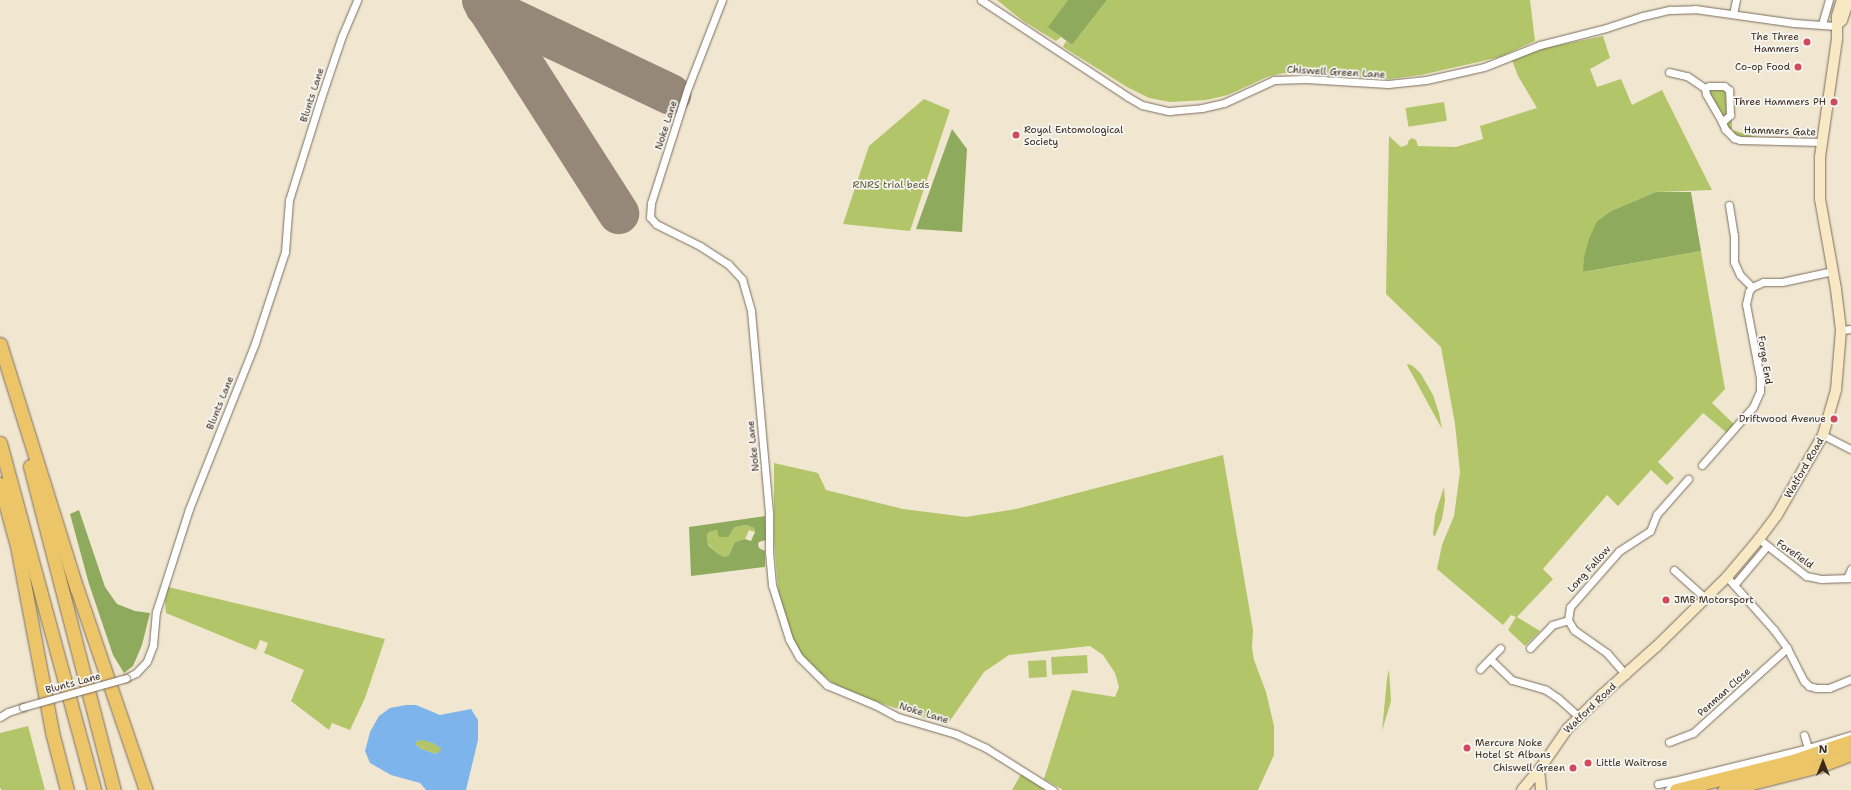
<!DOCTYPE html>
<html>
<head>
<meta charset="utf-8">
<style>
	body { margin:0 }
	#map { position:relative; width:1851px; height:790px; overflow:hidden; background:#f1e7d1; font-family:"Shantell Sans",sans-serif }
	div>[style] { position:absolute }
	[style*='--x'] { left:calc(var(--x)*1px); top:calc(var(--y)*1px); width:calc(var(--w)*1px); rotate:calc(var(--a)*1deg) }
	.green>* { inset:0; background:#b2c569; transform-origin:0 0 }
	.forest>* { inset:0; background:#8daa5d }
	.water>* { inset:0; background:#7db4ec }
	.runway>* { height:41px; margin:-20.5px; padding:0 20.5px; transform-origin:20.5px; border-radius:20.5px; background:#968878 }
	.roads { filter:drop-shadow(0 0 1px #7b6c5d) drop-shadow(0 0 1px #7b6c5d) }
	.street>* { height:7px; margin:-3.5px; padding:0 3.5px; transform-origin:3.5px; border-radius:3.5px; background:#fff }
	.secondary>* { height:10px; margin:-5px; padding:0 5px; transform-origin:5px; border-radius:5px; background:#f8e8c3 }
	.highway>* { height:13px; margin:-6.5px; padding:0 6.5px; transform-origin:6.5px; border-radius:6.5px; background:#edc569 }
	.bridges { filter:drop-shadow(0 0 1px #7b6c5d) drop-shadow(0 0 1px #7b6c5d) }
	.street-bridge>* { height:7px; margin:-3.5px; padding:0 3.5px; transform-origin:3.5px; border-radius:3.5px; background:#fff }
	.dots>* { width:11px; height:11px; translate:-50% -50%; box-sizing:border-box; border:2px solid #f6f6f2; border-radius:50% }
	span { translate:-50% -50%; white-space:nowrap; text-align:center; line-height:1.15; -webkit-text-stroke:3.5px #f6f6f2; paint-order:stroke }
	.poi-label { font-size:10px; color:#3b2a1e }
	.right { translate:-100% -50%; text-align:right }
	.left { translate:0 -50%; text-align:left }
	.street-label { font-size:10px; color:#3b2a1e }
	.park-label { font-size:10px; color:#5f5834 }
	.north { position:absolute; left:1803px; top:742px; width:40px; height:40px; -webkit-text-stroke:3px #f6f6f2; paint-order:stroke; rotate:0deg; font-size:11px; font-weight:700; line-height:16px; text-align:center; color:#3b2a1e }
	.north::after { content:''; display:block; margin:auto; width:14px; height:18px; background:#3b2a1e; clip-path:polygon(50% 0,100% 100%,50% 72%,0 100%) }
</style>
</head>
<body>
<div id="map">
	<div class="green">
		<i style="clip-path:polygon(997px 0,1068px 0,1049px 27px,1061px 37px,1056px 41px,1023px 21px)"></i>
		<i style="clip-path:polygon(1107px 0,1530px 0,1535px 41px,1500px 57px,1421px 75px,1390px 79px,1284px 73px,1267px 77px,1228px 95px,1206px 100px,1170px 102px,1149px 98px,1127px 87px,1063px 47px,1066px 41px,1072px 45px)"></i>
		<i style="clip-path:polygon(1603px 36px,1610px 58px,1590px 69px,1597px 87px,1621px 79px,1632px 105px,1662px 90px,1712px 190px,1656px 192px,1611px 211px,1597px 221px,1584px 272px,1701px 251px,1725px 389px,1712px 403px,1734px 424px,1727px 433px,1703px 413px,1658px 462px,1674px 478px,1667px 485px,1651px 470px,1618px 506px,1607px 495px,1543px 569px,1553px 579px,1517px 617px,1540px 631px,1525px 646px,1508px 630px,1516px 617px,1511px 615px,1503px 625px,1437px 569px,1442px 545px,1454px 516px,1460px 472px,1455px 424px,1441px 347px,1386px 294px,1389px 136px,1401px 147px,1407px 145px,1409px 140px,1412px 138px,1416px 140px,1418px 146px,1456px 147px,1483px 139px,1480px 126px,1537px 108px,1518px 76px,1512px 60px,1545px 48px)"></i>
		<i style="clip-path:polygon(1725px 88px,1728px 114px,1723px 118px,1709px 92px,1711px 89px)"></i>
		<i style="clip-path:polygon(924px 99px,950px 110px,910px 231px,843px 224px,869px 146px)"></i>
		<i style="left:1444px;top:102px;width:19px;height:39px;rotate:81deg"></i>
		<i style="clip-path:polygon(1732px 116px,1732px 130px,1760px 138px,1738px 137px,1726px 126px,1727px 121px)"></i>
		<i style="clip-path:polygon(1408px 364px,1413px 366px,1421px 374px,1433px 395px,1439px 413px,1442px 429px,1407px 365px)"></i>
		<i style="clip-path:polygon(1223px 455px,1253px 630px,1252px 648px,1254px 660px,1266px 692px,1274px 726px,1274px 755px,1258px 790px,1063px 790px,1044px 779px,1072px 690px,1115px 697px,1119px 687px,1115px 673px,1103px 655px,1090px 646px,1009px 655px,984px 672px,947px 725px,850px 693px,833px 683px,815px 669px,800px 654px,791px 639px,779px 601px,774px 541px,774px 463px,818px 473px,826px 490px,903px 509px,966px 517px,1016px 509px)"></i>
		<i style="clip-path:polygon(1444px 487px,1445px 501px,1442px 519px,1435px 536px,1433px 535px,1435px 515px)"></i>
		<i style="clip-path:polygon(746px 525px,754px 528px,755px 532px,749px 530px,745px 539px,735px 542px,729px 555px,725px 557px,718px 554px,708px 544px,707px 535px,709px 532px,717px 530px,719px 533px,732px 532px,735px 527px)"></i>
		<i style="clip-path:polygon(168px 587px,385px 639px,365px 698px,350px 730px,332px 723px,329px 730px,291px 701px,304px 670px,264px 653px,268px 643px,260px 640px,256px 650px,166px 613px,165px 601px)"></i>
		<i style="left:1087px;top:655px;width:18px;height:36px;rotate:87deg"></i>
		<i style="left:1046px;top:660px;width:17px;height:18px;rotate:87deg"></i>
		<i style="clip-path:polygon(1389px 669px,1391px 701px,1382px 731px,1387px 679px)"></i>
		<i style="clip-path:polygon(28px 726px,45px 790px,2px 790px,0 788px,0 733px)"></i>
		<i style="clip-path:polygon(423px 739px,433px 743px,443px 749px,436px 754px,421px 749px,415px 744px,417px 741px)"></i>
		<i style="clip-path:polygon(1021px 774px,1049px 790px,1012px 790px)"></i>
	</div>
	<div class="forest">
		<i style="clip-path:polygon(1068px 0,1107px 0,1072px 45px,1048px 27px)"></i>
		<i style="clip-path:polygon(952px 129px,967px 149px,962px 232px,916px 229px)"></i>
		<i style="clip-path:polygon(1656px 192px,1691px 192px,1701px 251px,1583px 272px,1584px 257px,1589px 239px,1597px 221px,1611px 211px)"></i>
		<i style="clip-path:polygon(79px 510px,105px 587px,117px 604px,135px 611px,150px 613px,142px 645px,133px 666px,124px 673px,113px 655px,89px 584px,70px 514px)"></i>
		<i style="clip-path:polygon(evenodd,765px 516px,766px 540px,759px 542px,758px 544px,759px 548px,765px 551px,765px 567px,691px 576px,689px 527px,765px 516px,746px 525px,754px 528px,755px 532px,751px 541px,745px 539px,735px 542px,729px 555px,725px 557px,718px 554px,708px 545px,707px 535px,709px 532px,717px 530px,719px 537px,728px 537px,735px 527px,746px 525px)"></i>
	</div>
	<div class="water">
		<i style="clip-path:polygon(evenodd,406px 705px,416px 705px,440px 715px,471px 709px,478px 720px,478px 740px,466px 790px,426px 790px,420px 783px,391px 775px,370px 763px,365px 751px,370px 732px,379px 716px,390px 708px,406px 705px,423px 740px,433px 743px,442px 749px,436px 754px,421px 749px,415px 744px,417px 741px,423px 740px)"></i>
	</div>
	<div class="runway">
		<i style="--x:482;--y:0;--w:253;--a:57.4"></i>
		<i style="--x:485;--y:6;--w:205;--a:25.4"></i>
	</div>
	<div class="roads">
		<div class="street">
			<i style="--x:722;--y:0;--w:93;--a:111.3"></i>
			<i style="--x:688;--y:87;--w:122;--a:107.7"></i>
			<i style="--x:651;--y:203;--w:14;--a:94"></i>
			<i style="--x:650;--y:217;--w:9;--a:49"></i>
			<i style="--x:656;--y:224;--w:49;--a:26.6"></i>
			<i style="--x:700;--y:246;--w:33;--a:33"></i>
			<i style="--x:728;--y:264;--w:21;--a:47"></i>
			<i style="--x:742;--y:279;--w:33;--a:74"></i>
			<i style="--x:751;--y:311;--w:203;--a:84.9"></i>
			<i style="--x:769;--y:513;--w:38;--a:90"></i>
			<i style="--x:769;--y:551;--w:34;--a:85"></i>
			<i style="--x:772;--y:585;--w:57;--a:72.5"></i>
			<i style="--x:789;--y:639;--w:21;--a:61"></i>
			<i style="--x:799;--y:657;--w:40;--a:45"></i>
			<i style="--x:827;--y:685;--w:52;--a:22.6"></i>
			<i style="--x:875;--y:705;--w:26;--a:28"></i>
			<i style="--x:898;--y:717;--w:60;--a:16.3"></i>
			<i style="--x:956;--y:734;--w:33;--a:25"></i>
			<i style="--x:986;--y:748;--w:79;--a:32.1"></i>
			<i style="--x:981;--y:0;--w:176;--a:33.4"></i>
			<i style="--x:1128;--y:97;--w:16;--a:30"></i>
			<i style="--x:1142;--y:105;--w:28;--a:13"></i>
			<i style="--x:1169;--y:111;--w:33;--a:-5"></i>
			<i style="--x:1202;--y:108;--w:23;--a:-13"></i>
			<i style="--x:1224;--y:103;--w:55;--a:-24.7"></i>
			<i style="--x:1274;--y:80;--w:32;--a:-2"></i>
			<i style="--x:1306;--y:79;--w:82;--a:3.5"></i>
			<i style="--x:1388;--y:84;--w:38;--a:-6"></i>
			<i style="--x:1426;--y:80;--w:59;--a:-12.6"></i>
			<i style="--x:1484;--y:67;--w:60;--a:-21.4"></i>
			<i style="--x:1540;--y:45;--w:68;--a:-14.4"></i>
			<i style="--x:1606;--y:28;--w:39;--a:-18"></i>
			<i style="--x:1643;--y:16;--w:28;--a:-13"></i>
			<i style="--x:1670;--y:10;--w:25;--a:-2"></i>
			<i style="--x:1695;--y:9;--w:100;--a:8"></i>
			<i style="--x:1794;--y:23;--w:42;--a:4.1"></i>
			<i style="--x:1733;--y:14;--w:14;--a:-78"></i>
			<i style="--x:1822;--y:24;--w:25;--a:-74"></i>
			<i style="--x:1669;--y:72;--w:18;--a:13"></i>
			<i style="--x:1687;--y:76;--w:22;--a:34"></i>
			<i style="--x:1722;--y:122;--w:11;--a:-41"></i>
			<i style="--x:1730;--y:115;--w:25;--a:-92"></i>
			<i style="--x:1729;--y:90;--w:6;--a:-141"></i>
			<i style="--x:1724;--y:86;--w:15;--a:180"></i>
			<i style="--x:1709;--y:86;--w:4;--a:153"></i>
			<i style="--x:1705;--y:88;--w:6;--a:81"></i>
			<i style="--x:1706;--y:94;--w:32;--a:60"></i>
			<i style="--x:1722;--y:122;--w:8;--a:67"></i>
			<i style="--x:1725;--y:129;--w:13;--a:45"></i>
			<i style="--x:1734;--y:138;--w:6;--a:18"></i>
			<i style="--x:1740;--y:140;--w:81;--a:1.4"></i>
			<i style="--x:1729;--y:205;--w:30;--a:81"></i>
			<i style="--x:1734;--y:235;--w:27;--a:90"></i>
			<i style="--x:1734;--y:262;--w:14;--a:65"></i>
			<i style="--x:1740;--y:275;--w:17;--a:45"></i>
			<i style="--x:1841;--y:330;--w:10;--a:-6"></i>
			<i style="--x:1823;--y:435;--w:31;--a:27"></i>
			<i style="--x:1702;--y:465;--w:77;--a:-48.7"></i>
			<i style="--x:1753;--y:407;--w:17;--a:-66"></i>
			<i style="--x:1760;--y:391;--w:13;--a:-90"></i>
			<i style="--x:1760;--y:378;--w:75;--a:-100.7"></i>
			<i style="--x:1746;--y:304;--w:13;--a:-77"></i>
			<i style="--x:1749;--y:291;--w:5;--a:-53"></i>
			<i style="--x:1752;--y:287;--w:12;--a:-24"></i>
			<i style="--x:1763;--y:282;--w:19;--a:0"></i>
			<i style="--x:1782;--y:282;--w:52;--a:-12.2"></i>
			<i style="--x:1759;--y:539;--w:60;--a:38.2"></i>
			<i style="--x:1806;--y:576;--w:15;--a:11"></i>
			<i style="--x:1821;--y:579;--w:30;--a:-2"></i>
			<i style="--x:1674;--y:570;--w:42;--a:42.1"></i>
			<i style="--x:1727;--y:577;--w:71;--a:48.4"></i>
			<i style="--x:1774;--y:630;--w:22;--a:54"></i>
			<i style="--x:1787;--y:648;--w:37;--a:63"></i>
			<i style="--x:1804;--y:681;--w:7;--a:45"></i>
			<i style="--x:1809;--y:686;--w:7;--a:16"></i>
			<i style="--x:1816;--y:688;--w:13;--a:0"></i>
			<i style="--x:1829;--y:688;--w:24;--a:-22"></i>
			<i style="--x:1847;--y:578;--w:10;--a:-66"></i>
			<i style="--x:1734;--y:585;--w:51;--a:-49.8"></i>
			<i style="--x:1530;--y:648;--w:32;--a:-46"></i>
			<i style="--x:1552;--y:625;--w:17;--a:-17"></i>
			<i style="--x:1490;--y:659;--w:30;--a:44"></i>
			<i style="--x:1512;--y:680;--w:35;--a:16"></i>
			<i style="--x:1546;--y:690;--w:14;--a:34"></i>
			<i style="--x:1558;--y:698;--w:28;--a:42"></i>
			<i style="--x:1480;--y:669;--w:29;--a:-46"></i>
			<i style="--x:1626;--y:675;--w:29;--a:-131"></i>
			<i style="--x:1607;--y:653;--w:40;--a:-145.1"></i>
			<i style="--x:1574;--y:630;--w:12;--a:-121"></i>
			<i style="--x:1568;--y:620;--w:13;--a:-81"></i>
			<i style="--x:1570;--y:607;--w:74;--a:-48.8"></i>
			<i style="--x:1619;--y:551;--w:37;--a:-33"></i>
			<i style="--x:1650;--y:531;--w:18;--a:-68"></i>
			<i style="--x:1657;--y:514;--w:47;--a:-48.5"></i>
			<i style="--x:126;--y:678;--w:11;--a:-27"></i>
			<i style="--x:136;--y:673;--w:16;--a:-47"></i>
			<i style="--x:147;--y:661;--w:17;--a:-69"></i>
			<i style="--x:153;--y:645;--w:33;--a:-85"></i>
			<i style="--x:156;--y:612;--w:108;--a:-72.2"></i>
			<i style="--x:189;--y:509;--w:179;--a:-68.3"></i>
			<i style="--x:255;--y:343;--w:96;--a:-71.8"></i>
			<i style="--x:285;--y:252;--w:52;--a:-85.6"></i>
			<i style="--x:289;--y:200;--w:107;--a:-72.6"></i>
			<i style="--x:321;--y:98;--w:65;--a:-71.3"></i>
			<i style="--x:342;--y:36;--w:39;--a:-67"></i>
			<i style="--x:0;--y:717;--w:9;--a:-32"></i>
			<i style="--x:8;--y:712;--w:16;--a:-18"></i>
			<i style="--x:1804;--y:735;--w:14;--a:73"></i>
			<i style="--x:1669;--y:742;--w:26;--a:-21"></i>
			<i style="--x:1693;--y:733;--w:127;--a:-42.1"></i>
			<i style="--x:1658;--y:784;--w:16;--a:-11"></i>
			<i style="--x:1668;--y:790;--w:10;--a:-45"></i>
			<i style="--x:1675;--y:783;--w:2;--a:-117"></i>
			<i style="--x:1674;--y:781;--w:138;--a:-13.8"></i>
			<i style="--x:1808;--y:748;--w:45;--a:-16.8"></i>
		</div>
		<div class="secondary">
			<i style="--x:1839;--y:23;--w:4;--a:-45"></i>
			<i style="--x:1842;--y:20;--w:21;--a:-71"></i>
			<i style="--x:1539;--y:770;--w:20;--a:84"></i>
			<i style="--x:1522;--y:790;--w:26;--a:-50"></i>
			<i style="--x:1539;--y:770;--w:51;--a:-55.4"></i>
			<i style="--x:1568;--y:728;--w:49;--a:-44.2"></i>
			<i style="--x:1603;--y:694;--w:71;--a:-41.6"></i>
			<i style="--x:1656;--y:647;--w:100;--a:-44.6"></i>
			<i style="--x:1727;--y:577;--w:50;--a:-49.9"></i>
			<i style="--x:1759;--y:539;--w:30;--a:-53"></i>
			<i style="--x:1777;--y:515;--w:92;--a:-60.1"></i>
			<i style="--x:1823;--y:435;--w:47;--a:-73.9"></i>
			<i style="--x:1836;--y:390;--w:60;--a:-85.2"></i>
			<i style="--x:1841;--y:330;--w:41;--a:-97"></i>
			<i style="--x:1836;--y:289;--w:91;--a:-100.1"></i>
			<i style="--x:1820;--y:199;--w:42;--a:-90"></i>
			<i style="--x:1820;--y:157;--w:119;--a:-81.8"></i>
			<i style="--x:1837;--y:39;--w:23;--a:-90"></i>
			<i style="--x:1837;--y:16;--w:17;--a:-73"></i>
		</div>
		<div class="highway">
			<i style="--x:0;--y:344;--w:257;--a:72.6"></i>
			<i style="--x:77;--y:589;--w:213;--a:71.1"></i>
			<i style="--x:0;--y:443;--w:360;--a:74.8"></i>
			<i style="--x:30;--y:466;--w:335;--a:75.5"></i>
			<i style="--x:0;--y:484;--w:64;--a:74.7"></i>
			<i style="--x:17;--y:546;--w:189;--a:79.3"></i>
			<i style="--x:52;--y:732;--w:60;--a:75.5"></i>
			<i style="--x:1676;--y:790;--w:124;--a:-14"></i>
			<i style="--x:1796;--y:760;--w:58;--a:-19.1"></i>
			<i style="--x:1724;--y:790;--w:98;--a:-14.2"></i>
			<i style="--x:1819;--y:766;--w:34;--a:-21"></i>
		</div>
	</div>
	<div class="bridges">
		<div class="street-bridge">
			<i style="--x:23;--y:707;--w:107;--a:-15.7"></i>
		</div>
	</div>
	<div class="dots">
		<i style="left:1807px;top:42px;background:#d1495b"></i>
		<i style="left:1798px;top:67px;background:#d1495b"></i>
		<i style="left:1834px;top:102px;background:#d1495b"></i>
		<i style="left:1016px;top:135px;background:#d1495b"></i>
		<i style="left:1834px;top:419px;background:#d1495b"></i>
		<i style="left:1666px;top:600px;background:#d1495b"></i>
		<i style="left:1467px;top:748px;background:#d1495b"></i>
		<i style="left:1588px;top:763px;background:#d1495b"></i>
		<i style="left:1573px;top:768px;background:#d1495b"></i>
	</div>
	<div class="poi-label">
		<span class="right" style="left:1799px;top:42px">The Three<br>Hammers</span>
		<span class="right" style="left:1790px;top:67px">Co-op Food</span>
		<span class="right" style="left:1826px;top:102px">Three Hammers PH</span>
		<span class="left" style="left:1024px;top:135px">Royal Entomological<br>Society</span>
		<span class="right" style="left:1826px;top:419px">Driftwood Avenue</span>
		<span class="left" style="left:1674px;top:600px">JMB Motorsport</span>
		<span class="left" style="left:1475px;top:748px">Mercure Noke<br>Hotel St Albans</span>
		<span class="left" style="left:1596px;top:763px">Little Waitrose</span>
		<span class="right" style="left:1565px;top:768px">Chiswell Green</span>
	</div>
	<div class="street-label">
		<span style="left:1336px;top:72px;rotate:3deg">Chiswell Green Lane</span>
		<span style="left:312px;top:95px;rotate:-72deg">Blunts Lane</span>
		<span style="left:666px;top:125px;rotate:-72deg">Noke Lane</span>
		<span style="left:1780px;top:131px;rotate:2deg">Hammers Gate</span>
		<span style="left:1765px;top:360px;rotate:81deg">Forge End</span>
		<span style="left:220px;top:403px;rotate:-68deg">Blunts Lane</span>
		<span style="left:753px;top:446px;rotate:-96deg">Noke Lane</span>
		<span style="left:1804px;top:468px;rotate:-60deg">Watford Road</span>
		<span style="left:1795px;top:554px;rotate:35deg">Forefield</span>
		<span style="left:1589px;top:569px;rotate:-48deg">Long Fallow</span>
		<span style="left:73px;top:683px;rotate:-15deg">Blunts Lane</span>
		<span style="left:1724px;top:692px;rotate:-42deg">Penman Close</span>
		<span style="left:1590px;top:708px;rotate:-44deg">Watford Road</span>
		<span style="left:924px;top:713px;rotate:17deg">Noke Lane</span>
	</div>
	<div class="park-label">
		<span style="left:891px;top:185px">RNRS trial beds</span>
	</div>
	<div class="north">N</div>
</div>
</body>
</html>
